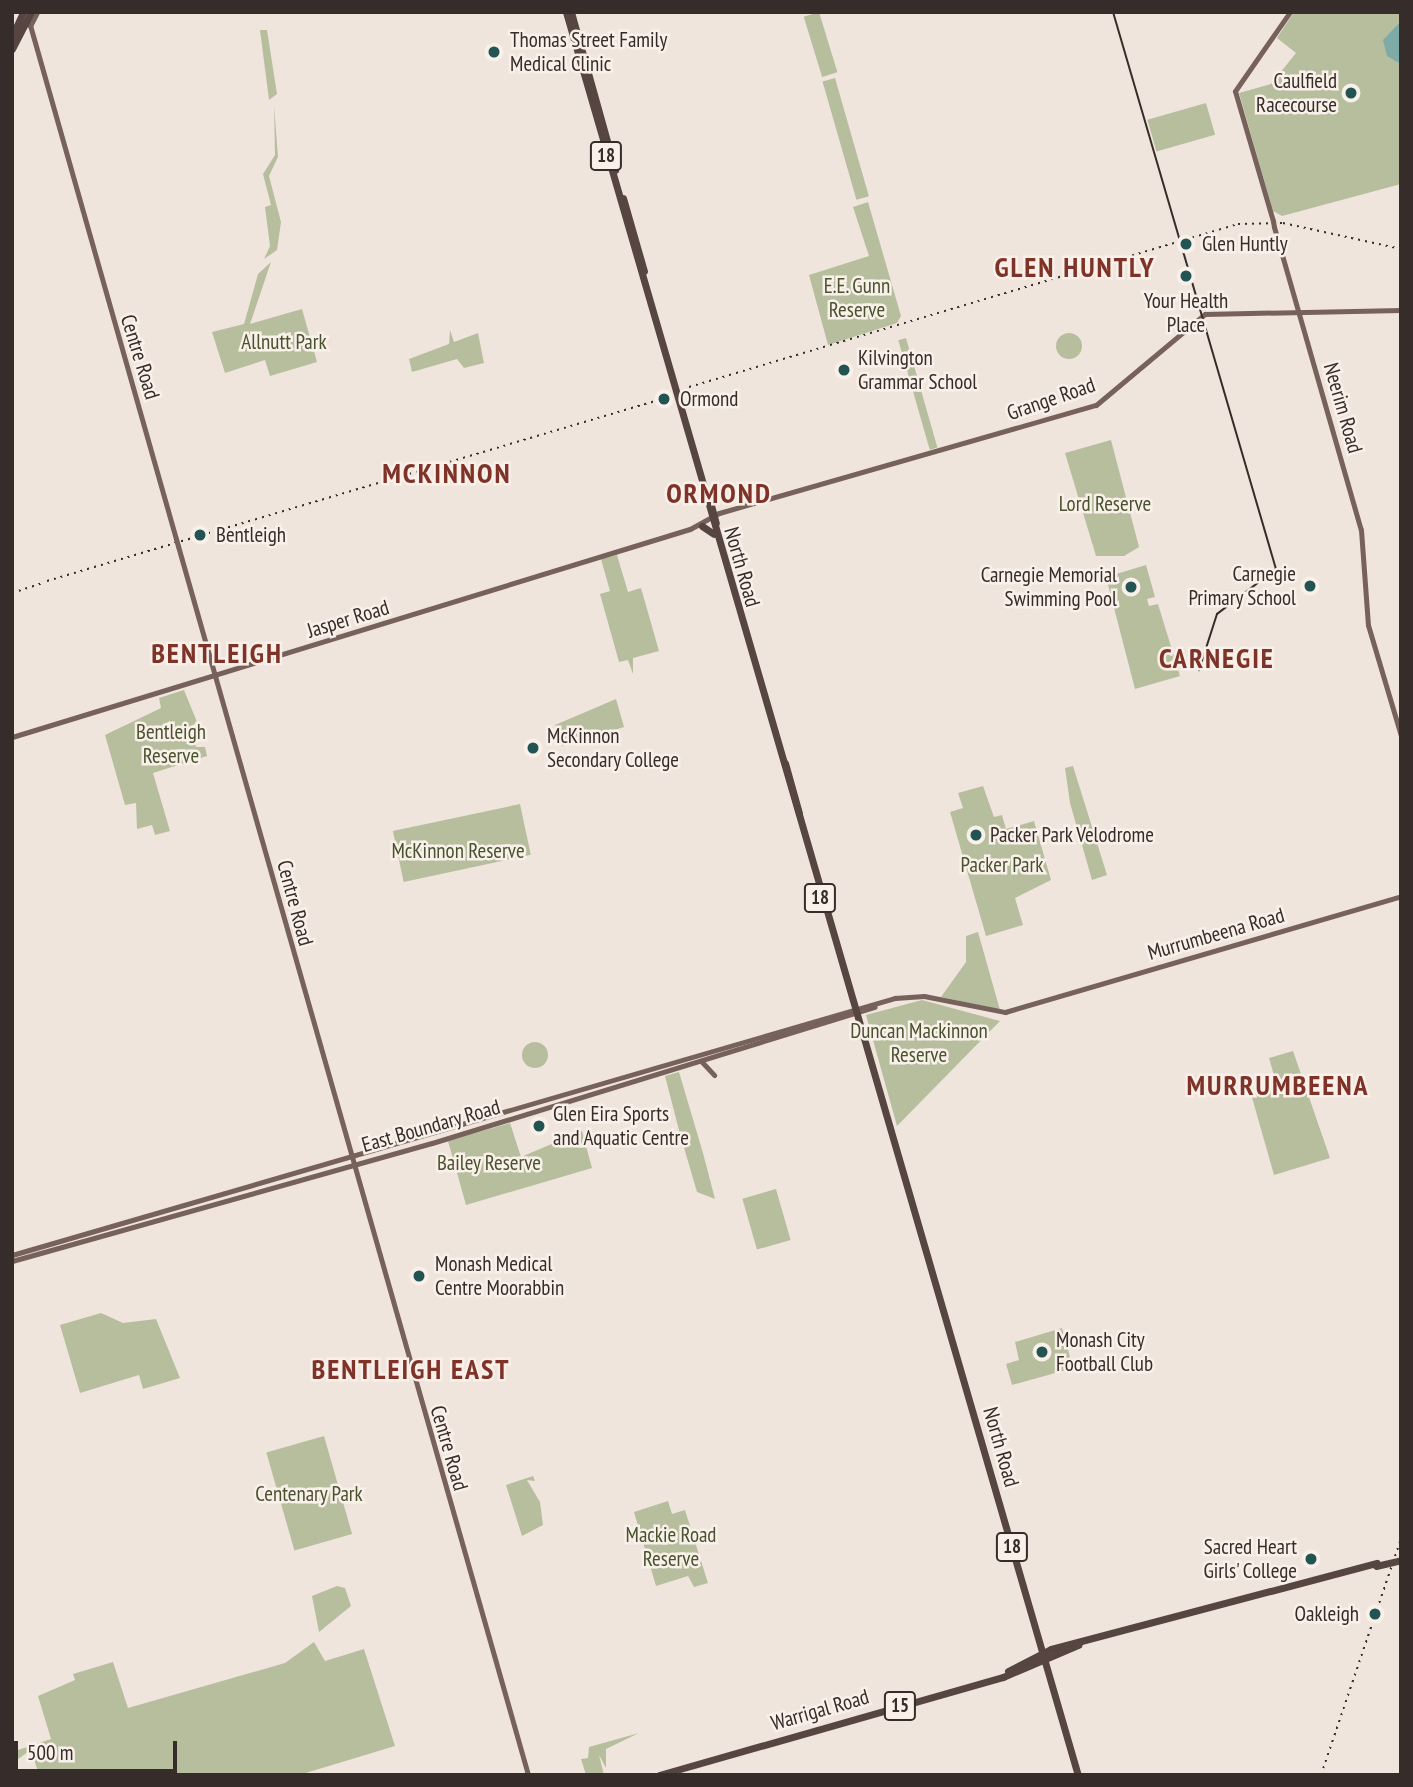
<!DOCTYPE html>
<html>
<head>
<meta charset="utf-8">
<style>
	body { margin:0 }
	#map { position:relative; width:1413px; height:1787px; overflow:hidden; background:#f0e5dd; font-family:"PT Sans Narrow",sans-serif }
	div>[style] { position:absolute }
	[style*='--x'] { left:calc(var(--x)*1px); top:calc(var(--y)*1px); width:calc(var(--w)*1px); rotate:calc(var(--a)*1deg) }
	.green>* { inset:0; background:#b7be9e; transform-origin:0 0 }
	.round { border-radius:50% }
	.water>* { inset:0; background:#7eaba8 }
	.major>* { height:5px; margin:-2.5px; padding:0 2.5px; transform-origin:2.5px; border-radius:2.5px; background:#76615b }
	.highway>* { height:7px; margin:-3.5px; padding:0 3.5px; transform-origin:3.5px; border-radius:3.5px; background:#564541 }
	.tram>* { height:2px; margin:-1px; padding:0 1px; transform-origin:1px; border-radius:1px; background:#362c29 }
	.rail>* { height:2px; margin-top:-1px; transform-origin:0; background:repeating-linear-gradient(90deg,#362c29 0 2px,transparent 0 7px) }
	.major-bridge>* { height:5px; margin:-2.5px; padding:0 2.5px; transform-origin:2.5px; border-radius:2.5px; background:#76615b }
	.highway-bridge>* { height:7px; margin:-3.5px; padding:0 3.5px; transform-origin:3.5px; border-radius:3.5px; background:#564541 }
	.dots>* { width:19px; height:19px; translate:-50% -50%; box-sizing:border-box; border:4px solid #f8f0e9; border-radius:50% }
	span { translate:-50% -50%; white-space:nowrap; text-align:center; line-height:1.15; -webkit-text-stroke:5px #f8f0e9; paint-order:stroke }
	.shield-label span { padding:2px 5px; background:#f8f0e9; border:2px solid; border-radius:5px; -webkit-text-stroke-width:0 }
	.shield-label { font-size:19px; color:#362c29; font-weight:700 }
	.poi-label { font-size:21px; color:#362c29 }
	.left { translate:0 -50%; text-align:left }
	.right { translate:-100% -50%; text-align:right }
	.park-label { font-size:21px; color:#49522e }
	.street-label { font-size:21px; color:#362c29 }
	.district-label { font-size:28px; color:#7f3328; font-weight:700; letter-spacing:2px }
	.frame { position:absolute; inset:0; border:14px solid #362c29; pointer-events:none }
	.scale { position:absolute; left:14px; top:1741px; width:163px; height:32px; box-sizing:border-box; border:4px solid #362c29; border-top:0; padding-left:9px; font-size:21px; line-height:24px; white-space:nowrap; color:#362c29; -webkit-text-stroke:5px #f8f0e9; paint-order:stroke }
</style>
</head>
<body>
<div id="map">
	<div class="green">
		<i style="left:819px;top:12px;width:63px;height:16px;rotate:73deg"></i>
		<i style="clip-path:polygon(1294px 12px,1401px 12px,1401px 184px,1282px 216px,1273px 211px,1239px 93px,1271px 84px,1296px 53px,1277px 38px)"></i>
		<i style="clip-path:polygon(260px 30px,267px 30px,277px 94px,269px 100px)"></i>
		<i style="left:835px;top:78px;width:123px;height:13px;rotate:74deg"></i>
		<i style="left:1206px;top:103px;width:33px;height:61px;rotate:74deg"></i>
		<i style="clip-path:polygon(274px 105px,278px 157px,269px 176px,281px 222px,277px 250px,264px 259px,270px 246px,265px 207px,271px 205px,263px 174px,275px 155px)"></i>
		<i style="clip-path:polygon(868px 202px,901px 316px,897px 323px,828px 345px,809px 275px,869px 256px,853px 207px)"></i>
		<i style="clip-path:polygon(271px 262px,250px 324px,302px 309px,317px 362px,270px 376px,265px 360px,225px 373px,212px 332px,244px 324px,258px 274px)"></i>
		<i style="clip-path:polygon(450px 330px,454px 342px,478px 333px,484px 363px,464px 368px,457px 359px,412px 372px,409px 359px,449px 344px)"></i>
		<i class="round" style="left:1056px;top:333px;width:26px;height:26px"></i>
		<i style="left:906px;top:338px;width:114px;height:8px;rotate:74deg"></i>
		<i style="clip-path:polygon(1111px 440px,1139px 547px,1124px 556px,1096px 556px,1065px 453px)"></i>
		<i style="clip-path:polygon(617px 555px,628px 592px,641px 588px,659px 651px,633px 658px,633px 674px,628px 660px,619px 662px,600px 594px,610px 591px,601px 559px)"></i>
		<i style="clip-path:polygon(1146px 565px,1155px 597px,1147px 599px,1149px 606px,1158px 604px,1180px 676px,1135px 689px,1106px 577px)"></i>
		<i style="clip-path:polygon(184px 690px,197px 722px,190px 727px,196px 747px,205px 747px,207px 756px,153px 773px,170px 831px,155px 835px,152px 825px,137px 829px,136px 803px,125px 805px,105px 735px,161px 708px,159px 698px)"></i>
		<i style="clip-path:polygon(616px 699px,624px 727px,562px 746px,555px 725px)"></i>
		<i style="clip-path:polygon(1073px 766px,1107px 875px,1092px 880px,1070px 803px,1065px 768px)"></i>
		<i style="clip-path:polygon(983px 786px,994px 817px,1002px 815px,1006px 829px,1034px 821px,1051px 880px,1015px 898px,1023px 925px,986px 936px,950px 812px,963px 808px,958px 793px)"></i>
		<i style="left:520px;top:804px;width:52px;height:130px;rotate:78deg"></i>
		<i style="clip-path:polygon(978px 932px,1000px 1010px,941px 997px,966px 962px,966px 936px)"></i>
		<i style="clip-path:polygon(922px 1000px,1000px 1021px,897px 1126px,866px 1015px)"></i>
		<i class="round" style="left:522px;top:1042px;width:26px;height:26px"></i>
		<i style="clip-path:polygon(1293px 1051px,1330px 1158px,1274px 1175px,1251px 1094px,1277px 1086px,1269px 1058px)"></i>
		<i style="clip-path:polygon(679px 1072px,703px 1153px,715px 1199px,697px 1192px,680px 1134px,665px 1076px)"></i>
		<i style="clip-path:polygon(510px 1123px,521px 1157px,582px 1131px,592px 1168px,466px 1205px,448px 1141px)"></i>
		<i style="left:776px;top:1189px;width:53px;height:35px;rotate:74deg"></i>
		<i style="clip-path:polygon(101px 1313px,123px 1323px,156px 1319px,180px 1378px,143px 1389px,139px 1375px,80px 1393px,60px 1325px)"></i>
		<i style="clip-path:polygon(1062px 1328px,1073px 1368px,1012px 1385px,1006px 1364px,1019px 1360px,1015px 1342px)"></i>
		<i style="left:324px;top:1436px;width:102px;height:60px;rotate:74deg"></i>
		<i style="clip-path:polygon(533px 1476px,535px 1481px,527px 1480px,540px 1502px,543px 1525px,522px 1536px,506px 1485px)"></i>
		<i style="clip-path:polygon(668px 1501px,672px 1514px,685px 1510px,708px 1583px,694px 1587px,688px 1576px,656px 1586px,634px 1512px)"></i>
		<i style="clip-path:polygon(337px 1586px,345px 1588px,351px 1606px,319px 1632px,312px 1596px)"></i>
		<i style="clip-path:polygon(314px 1642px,325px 1661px,364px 1649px,395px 1746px,299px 1775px,39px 1775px,31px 1750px,18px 1759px,15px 1751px,51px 1739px,38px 1696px,75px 1680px,73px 1674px,113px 1662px,128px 1708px,285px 1663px)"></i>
		<i style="clip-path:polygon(639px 1733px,606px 1749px,606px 1768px,599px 1755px,604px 1775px,586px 1775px,581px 1759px,588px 1758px,589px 1747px)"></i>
	</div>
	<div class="water">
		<i style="clip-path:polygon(1401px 21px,1399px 46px,1401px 64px,1387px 56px,1383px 40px)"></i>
	</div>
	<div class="major">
		<i style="--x:28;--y:18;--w:542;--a:74.14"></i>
		<i style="--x:30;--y:26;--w:16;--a:-63"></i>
		<i style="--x:1273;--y:221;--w:135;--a:-106.3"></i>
		<i style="--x:1235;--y:91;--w:96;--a:-55.2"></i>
		<i style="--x:1274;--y:227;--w:315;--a:74"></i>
		<i style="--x:1361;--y:530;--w:95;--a:85.8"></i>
		<i style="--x:1368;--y:625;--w:116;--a:73.4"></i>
		<i style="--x:178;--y:546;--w:1278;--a:74.1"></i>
		<i style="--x:12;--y:737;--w:709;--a:-17.06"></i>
		<i style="--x:690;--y:529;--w:33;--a:-29"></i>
		<i style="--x:719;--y:513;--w:392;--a:-16"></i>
		<i style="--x:1096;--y:405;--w:142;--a:-39.9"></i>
		<i style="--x:1205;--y:314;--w:196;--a:-1.2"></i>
		<i style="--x:702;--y:1062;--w:18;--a:47"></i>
		<i style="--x:12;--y:1255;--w:920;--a:-16.23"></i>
		<i style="--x:895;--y:998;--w:29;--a:-4"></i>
		<i style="--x:924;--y:996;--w:83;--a:11.2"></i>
		<i style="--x:1005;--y:1012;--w:413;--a:-16.3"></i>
		<i style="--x:12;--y:1261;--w:436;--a:-15.7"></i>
		<i style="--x:432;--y:1143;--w:463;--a:-17.1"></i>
	</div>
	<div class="highway">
		<i style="--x:566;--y:12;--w:1836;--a:73.81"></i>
		<i style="--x:571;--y:12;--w:164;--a:74.4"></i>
		<i style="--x:12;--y:36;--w:26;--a:-65"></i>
		<i style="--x:12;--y:49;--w:42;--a:-62.8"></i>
		<i style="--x:623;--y:198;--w:76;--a:74"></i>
		<i style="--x:708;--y:494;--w:30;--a:75"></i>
		<i style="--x:702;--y:526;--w:14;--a:34"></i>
		<i style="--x:785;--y:763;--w:52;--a:74.4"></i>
		<i style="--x:1008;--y:1671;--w:48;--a:-27.1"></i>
		<i style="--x:1051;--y:1649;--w:337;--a:-14.8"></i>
		<i style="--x:659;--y:1775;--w:358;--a:-15.9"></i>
		<i style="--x:1003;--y:1677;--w:82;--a:-23.1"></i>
	</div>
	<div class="tram">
		<i style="--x:1113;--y:12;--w:580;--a:73.69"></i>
		<i style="--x:1276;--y:569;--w:74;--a:142.7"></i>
		<i style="--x:1217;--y:614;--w:59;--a:107.8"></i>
	</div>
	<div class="rail">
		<i style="--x:689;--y:387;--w:573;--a:-16.54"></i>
		<i style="--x:1238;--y:224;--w:45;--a:-1.3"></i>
		<i style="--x:1283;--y:223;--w:121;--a:12.4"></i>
		<i style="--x:47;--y:581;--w:652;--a:-16.49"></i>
		<i style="--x:12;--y:593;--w:33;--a:-18"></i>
		<i style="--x:1321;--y:1775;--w:249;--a:-71.3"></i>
	</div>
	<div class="major-bridge">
		<i style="--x:1273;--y:221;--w:6;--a:81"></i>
		<i style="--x:176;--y:539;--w:7;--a:74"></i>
	</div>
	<div class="highway-bridge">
		<i style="--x:1376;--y:1566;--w:26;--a:-13"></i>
	</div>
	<div class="dots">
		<i style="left:494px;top:52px;background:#215452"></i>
		<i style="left:1351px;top:93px;background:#215452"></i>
		<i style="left:1186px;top:244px;background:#215452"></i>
		<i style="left:1186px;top:276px;background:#215452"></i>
		<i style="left:844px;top:370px;background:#215452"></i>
		<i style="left:664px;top:399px;background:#215452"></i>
		<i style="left:200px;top:535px;background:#215452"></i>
		<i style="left:1310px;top:586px;background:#215452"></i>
		<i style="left:1131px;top:587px;background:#215452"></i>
		<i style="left:533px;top:748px;background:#215452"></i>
		<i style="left:976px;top:835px;background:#215452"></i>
		<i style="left:539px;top:1126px;background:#215452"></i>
		<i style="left:419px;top:1276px;background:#215452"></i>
		<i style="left:1042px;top:1352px;background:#215452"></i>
		<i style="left:1311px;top:1559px;background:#215452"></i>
		<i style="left:1375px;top:1614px;background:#215452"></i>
	</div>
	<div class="shield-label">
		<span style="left:606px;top:156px">18</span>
		<span style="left:820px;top:898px">18</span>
		<span style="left:1012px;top:1547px">18</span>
		<span style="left:900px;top:1706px">15</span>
	</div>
	<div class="poi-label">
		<span class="left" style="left:510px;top:52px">Thomas Street Family<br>Medical Clinic</span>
		<span class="right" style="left:1337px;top:93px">Caulfield<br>Racecourse</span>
		<span class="left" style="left:1202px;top:244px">Glen Huntly</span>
		<span style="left:1186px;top:313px">Your Health<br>Place</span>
		<span class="left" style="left:858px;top:370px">Kilvington<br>Grammar School</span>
		<span class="left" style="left:680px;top:399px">Ormond</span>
		<span class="left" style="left:216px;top:535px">Bentleigh</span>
		<span class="right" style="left:1296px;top:586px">Carnegie<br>Primary School</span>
		<span class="right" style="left:1117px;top:587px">Carnegie Memorial<br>Swimming Pool</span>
		<span class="left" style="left:547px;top:748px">McKinnon<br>Secondary College</span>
		<span class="left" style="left:990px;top:835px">Packer Park Velodrome</span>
		<span class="left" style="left:553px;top:1126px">Glen Eira Sports<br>and Aquatic Centre</span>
		<span class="left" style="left:435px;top:1276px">Monash Medical<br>Centre Moorabbin</span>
		<span class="left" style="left:1056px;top:1352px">Monash City<br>Football Club</span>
		<span class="right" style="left:1297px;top:1559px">Sacred Heart<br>Girls' College</span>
		<span class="right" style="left:1359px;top:1614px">Oakleigh</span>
	</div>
	<div class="park-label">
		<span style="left:857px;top:298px">E.E. Gunn<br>Reserve</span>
		<span style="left:284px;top:342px">Allnutt Park</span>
		<span style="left:1105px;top:504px">Lord Reserve</span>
		<span style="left:171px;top:744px">Bentleigh<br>Reserve</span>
		<span style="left:458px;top:851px">McKinnon Reserve</span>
		<span style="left:1002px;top:865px">Packer Park</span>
		<span style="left:919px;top:1043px">Duncan Mackinnon<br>Reserve</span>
		<span style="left:489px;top:1163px">Bailey Reserve</span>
		<span style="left:309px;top:1494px">Centenary Park</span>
		<span style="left:671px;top:1547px">Mackie Road<br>Reserve</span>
	</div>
	<div class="street-label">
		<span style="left:140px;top:357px;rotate:73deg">Centre Road</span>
		<span style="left:1051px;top:399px;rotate:-19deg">Grange Road</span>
		<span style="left:1343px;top:408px;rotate:74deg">Neerim Road</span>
		<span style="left:742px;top:567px;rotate:74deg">North Road</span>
		<span style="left:348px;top:619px;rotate:-17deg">Jasper Road</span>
		<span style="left:295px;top:903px;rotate:75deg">Centre Road</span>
		<span style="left:1216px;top:934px;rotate:-16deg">Murrumbeena Road</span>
		<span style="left:431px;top:1126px;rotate:-16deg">East Boundary Road</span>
		<span style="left:1001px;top:1447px;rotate:74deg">North Road</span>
		<span style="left:449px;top:1448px;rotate:74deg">Centre Road</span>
		<span style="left:820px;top:1710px;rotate:-16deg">Warrigal Road</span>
	</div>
	<div class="district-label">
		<span style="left:1075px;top:267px">GLEN HUNTLY</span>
		<span style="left:447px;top:473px">MCKINNON</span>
		<span style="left:719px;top:493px">ORMOND</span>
		<span style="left:217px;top:653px">BENTLEIGH</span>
		<span style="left:1217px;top:658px">CARNEGIE</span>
		<span style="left:1278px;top:1085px">MURRUMBEENA</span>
		<span style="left:411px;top:1369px">BENTLEIGH EAST</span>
	</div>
	<div class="frame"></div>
	<div class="scale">500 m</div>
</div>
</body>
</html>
